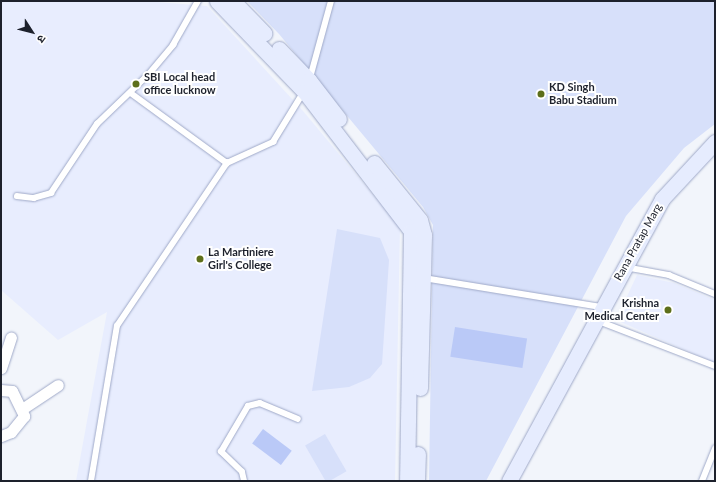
<!DOCTYPE html>
<html>
<head>
<meta charset="utf-8">
<style>
	body { margin:0 }
	#map { position:relative; width:716px; height:482px; overflow:hidden; background:#f2f5fb; font-family:Lato,"Noto Sans Devanagari",sans-serif }
	div>[style] { position:absolute }
	[style*='--x'] { left:calc(var(--x)*1px); top:calc(var(--y)*1px); width:calc(var(--w)*1px); rotate:calc(var(--a)*1deg) }
	.built>* { inset:0; background:#e8edfe }
	.green>* { inset:0; background:#d7e0fa; transform-origin:0 0 }
	.water>* { inset:0; background:#bac9f7; transform-origin:0 0 }
	.roads { filter:drop-shadow(0 0 1px #9fa9c8) drop-shadow(0 0 1px #9fa9c8) }
	.lane>* { height:5.5px; margin:-2.75px; padding:0 2.75px; transform-origin:2.75px; border-radius:2.75px; background:#fff }
	.street>* { height:11px; margin:-5.5px; padding:0 5.5px; transform-origin:5.5px; border-radius:5.5px; background:#fff }
	.secondary>* { height:15px; margin:-7.5px; padding:0 7.5px; transform-origin:7.5px; border-radius:7.5px; background:#e6ecfe }
	.dots>* { width:11px; height:11px; translate:-50% -50%; box-sizing:border-box; border:2px solid #fff; border-radius:50% }
	span { translate:-50% -50%; white-space:nowrap; text-align:center; line-height:1.15; -webkit-text-stroke:4px #fff; paint-order:stroke }
	.poi-label { font-size:11px; color:#1d212c; font-weight:700 }
	.left { translate:0 -50%; text-align:left }
	.right { translate:-100% -50%; text-align:right }
	.street-label { font-size:11px; color:#1d212c }
	.frame { position:absolute; inset:0; border:2px solid #1d212c; pointer-events:none }
	.north { position:absolute; left:12px; top:12px; width:40px; height:40px; -webkit-text-stroke:3px #fff; paint-order:stroke; rotate:126deg; font-size:11px; font-weight:700; line-height:16px; text-align:center; color:#1d212c }
	.north::after { content:''; display:block; margin:auto; width:14px; height:18px; background:#1d212c; clip-path:polygon(50% 0,100% 100%,50% 72%,0 100%) }
</style>
</head>
<body>
<div id="map">
	<div class="built">
		<i style="clip-path:polygon(1px 1px,145px 1px,207px 6px,303px 111px,400px 227px,395px 481px,76px 481px,107px 312px,58px 340px,1px 290px)"></i>
		<i style="clip-path:polygon(637px 275px,674px 283px,715px 300px,715px 363px,616px 320px)"></i>
	</div>
	<div class="green">
		<i style="clip-path:polygon(247px 1px,715px 1px,715px 124px,684px 148px,626px 216px,486px 481px,429px 481px,433px 225px,423px 207px,279px 34px)"></i>
		<i style="clip-path:polygon(337px 229px,380px 238px,389px 260px,382px 364px,370px 378px,349px 387px,312px 391px)"></i>
		<i style="left:325px;top:434px;width:43px;height:23px;rotate:60deg"></i>
	</div>
	<div class="water">
		<i style="left:455px;top:327px;width:73px;height:30px;rotate:9deg"></i>
		<i style="left:263px;top:429px;width:36px;height:18px;rotate:37deg"></i>
	</div>
	<div class="roads">
		<div class="lane">
			<i style="--x:310;--y:78;--w:80;--a:-74.7"></i>
			<i style="--x:131;--y:93;--w:119;--a:36.1"></i>
			<i style="--x:17;--y:196;--w:17;--a:7"></i>
			<i style="--x:34;--y:198;--w:18;--a:-16"></i>
			<i style="--x:51;--y:193;--w:83;--a:-56.3"></i>
			<i style="--x:97;--y:124;--w:72;--a:-43.9"></i>
			<i style="--x:149;--y:74;--w:38;--a:-50"></i>
			<i style="--x:173;--y:45;--w:51;--a:-60.4"></i>
			<i style="--x:625;--y:267;--w:45;--a:10.3"></i>
			<i style="--x:669;--y:275;--w:50;--a:22.4"></i>
			<i style="--x:424;--y:278;--w:179;--a:9.3"></i>
			<i style="--x:596;--y:320;--w:128;--a:21.1"></i>
			<i style="--x:91;--y:481;--w:157;--a:-80.5"></i>
			<i style="--x:117;--y:326;--w:197;--a:-56"></i>
			<i style="--x:227;--y:163;--w:51;--a:-24.5"></i>
			<i style="--x:273;--y:142;--w:57;--a:-58.5"></i>
			<i style="--x:244;--y:481;--w:9;--a:-103"></i>
			<i style="--x:242;--y:472;--w:29;--a:-136"></i>
			<i style="--x:221;--y:452;--w:53;--a:-59.6"></i>
			<i style="--x:248;--y:406;--w:12;--a:-14"></i>
			<i style="--x:260;--y:403;--w:41;--a:22.8"></i>
			<i style="--x:702;--y:481;--w:35;--a:-68"></i>
		</div>
		<div class="street">
			<i style="--x:1;--y:368;--w:32;--a:-72"></i>
			<i style="--x:1;--y:390;--w:11;--a:5"></i>
			<i style="--x:12;--y:391;--w:28;--a:64"></i>
			<i style="--x:24;--y:416;--w:21;--a:129"></i>
			<i style="--x:11;--y:432;--w:11;--a:158"></i>
			<i style="--x:22;--y:409;--w:43;--a:-33.7"></i>
		</div>
		<div class="secondary">
			<i style="--x:217;--y:1;--w:125;--a:46"></i>
			<i style="--x:304;--y:91;--w:176;--a:52.6"></i>
			<i style="--x:411;--y:231;--w:250;--a:90.9"></i>
			<i style="--x:233;--y:1;--w:45;--a:45.9"></i>
			<i style="--x:279;--y:49;--w:43;--a:45.9"></i>
			<i style="--x:309;--y:80;--w:49;--a:52.4"></i>
			<i style="--x:374;--y:163;--w:73;--a:51.1"></i>
			<i style="--x:420;--y:220;--w:16;--a:75"></i>
			<i style="--x:424;--y:235;--w:153;--a:91.5"></i>
			<i style="--x:417;--y:481;--w:27;--a:-88"></i>
			<i style="--x:509;--y:481;--w:321;--a:-61.5"></i>
			<i style="--x:662;--y:199;--w:78;--a:-47.1"></i>
		</div>
	</div>
	<div class="dots">
		<i style="left:136px;top:84px;background:#5d6f1b"></i>
		<i style="left:541px;top:94px;background:#5d6f1b"></i>
		<i style="left:200px;top:259px;background:#5d6f1b"></i>
		<i style="left:668px;top:310px;background:#5d6f1b"></i>
	</div>
	<div class="poi-label">
		<span class="left" style="left:144px;top:84px">SBI Local head<br>office lucknow</span>
		<span class="left" style="left:549px;top:94px">KD Singh<br>Babu Stadium</span>
		<span class="left" style="left:208px;top:259px">La Martiniere<br>Girl's College</span>
		<span class="right" style="left:659px;top:310px">Krishna<br>Medical Center</span>
	</div>
	<div class="street-label">
		<span style="left:638px;top:242px;rotate:-61deg">Rana Pratap Marg</span>
	</div>
	<div class="frame"></div>
	<div class="north">उ</div>
</div>
</body>
</html>
